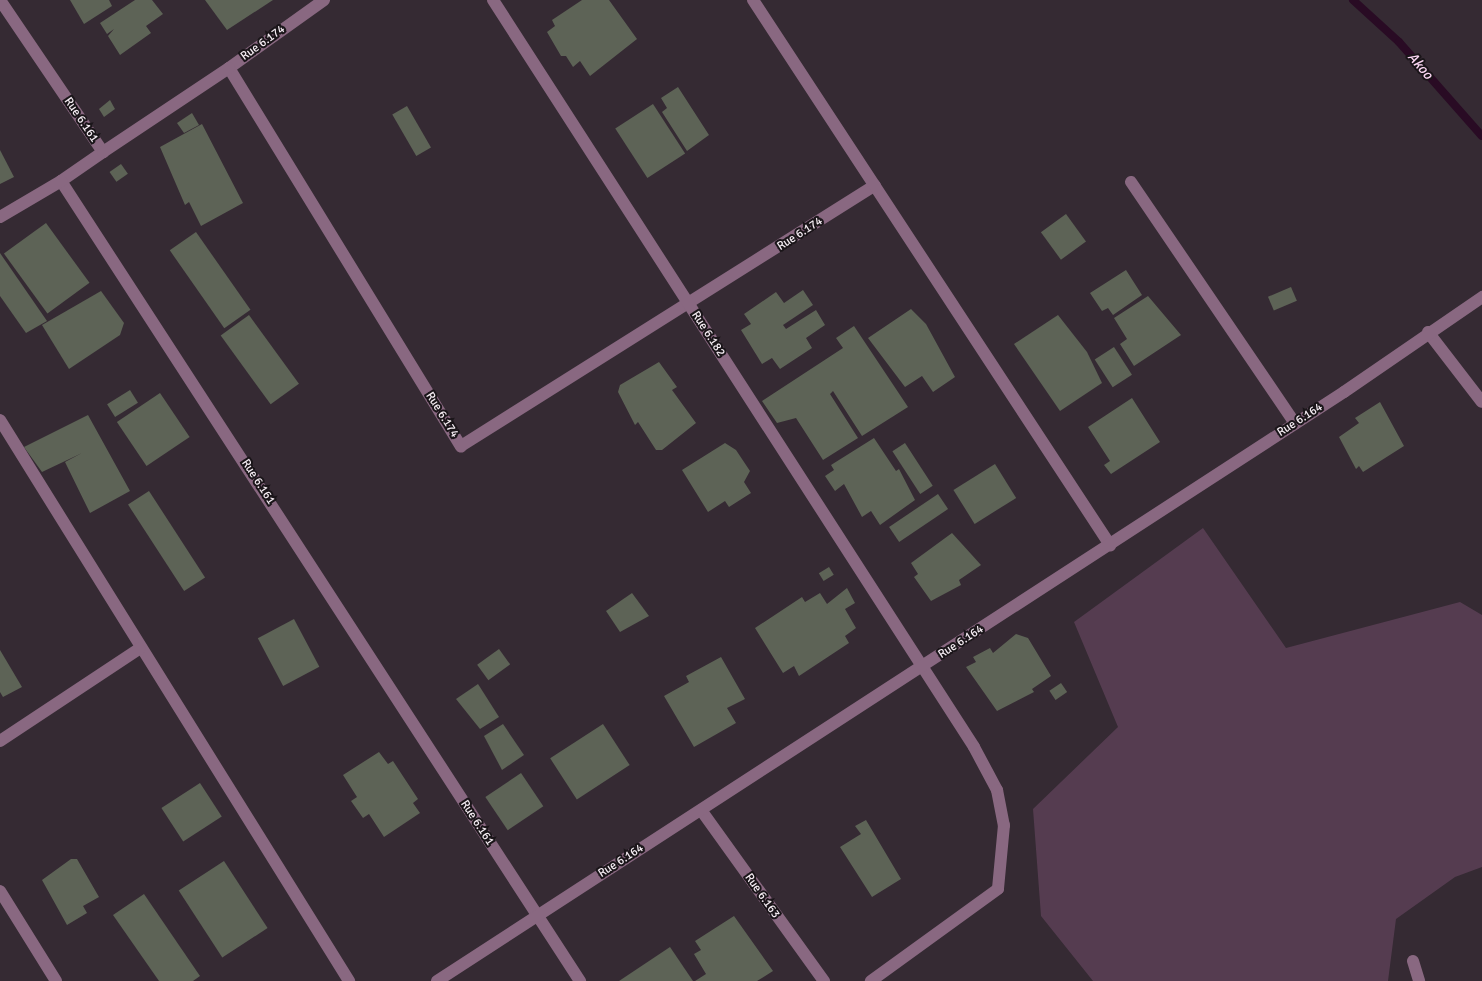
<!DOCTYPE html>
<html>
<head>
<meta charset="utf-8">
<style>
	body { margin:0 }
	#map { position:relative; width:1482px; height:981px; overflow:hidden; background:#352a33; font-family:Signika,sans-serif }
	div>[style] { position:absolute }
	[style*='--x'] { left:calc(var(--x)*1px); top:calc(var(--y)*1px); width:calc(var(--w)*1px); rotate:calc(var(--a)*1deg) }
	.green>* { inset:0; background:#553c50 }
	.stream>* { height:8px; margin:-4px; padding:0 4px; transform-origin:4px; border-radius:4px; background:#290b24 }
	.building>* { inset:0; background:#5d6356; transform-origin:0 0 }
	.minor>* { height:12px; margin:-6px; padding:0 6px; transform-origin:6px; border-radius:6px; background:#896881 }
	span { translate:-50% -50%; white-space:nowrap; text-align:center; line-height:1.15; -webkit-text-stroke:4px #1a1519; paint-order:stroke }
	.street-label { font-size:12px; color:#f5edf3 }
	.water-label { font-size:14px; color:#fcd7f4; font-style:italic }
</style>
</head>
<body>
<div id="map">
	<div class="green">
		<i style="clip-path:polygon(1203px 528px,1286px 648px,1460px 602px,1482px 615px,1482px 867px,1455px 877px,1396px 919px,1388px 981px,1093px 981px,1041px 916px,1033px 809px,1118px 727px,1074px 622px)"></i>
	</div>
	<div class="stream">
		<i style="--x:1353;--y:0;--w:62;--a:42.4"></i>
		<i style="--x:1399;--y:42;--w:125;--a:48.6"></i>
	</div>
	<div class="building">
		<i style="clip-path:polygon(70px 0,109px 0,112px 6px,84px 24px)"></i>
		<i style="clip-path:polygon(135px 0,152px 0,163px 14px,146px 26px,151px 33px,120px 55px,108px 36px,114px 29px,107px 34px,100px 23px)"></i>
		<i style="clip-path:polygon(205px 0,273px 0,227px 30px)"></i>
		<i style="clip-path:polygon(582px 0,609px 0,637px 39px,590px 76px,580px 61px,573px 67px,566px 56px,561px 56px,547px 32px,555px 26px,552px 20px)"></i>
		<i style="clip-path:polygon(678px 87px,709px 135px,687px 151px,662px 112px,667px 108px,661px 98px)"></i>
		<i style="clip-path:polygon(110px 100px,115px 109px,104px 117px,99px 109px)"></i>
		<i style="left:653px;top:104px;width:59px;height:45px;rotate:57deg"></i>
		<i style="left:407px;top:106px;width:48px;height:17px;rotate:60deg"></i>
		<i style="clip-path:polygon(192px 113px,199px 125px,184px 133px,177px 123px)"></i>
		<i style="clip-path:polygon(202px 124px,243px 203px,201px 226px,189px 202px,185px 205px,160px 147px)"></i>
		<i style="clip-path:polygon(0 150px,14px 177px,0 184px)"></i>
		<i style="left:121px;top:164px;width:12px;height:14px;rotate:55deg"></i>
		<i style="left:1066px;top:214px;width:34px;height:31px;rotate:54deg"></i>
		<i style="left:46px;top:223px;width:74px;height:52px;rotate:54deg"></i>
		<i style="left:196px;top:232px;width:95px;height:32px;rotate:55deg"></i>
		<i style="clip-path:polygon(0 253px,47px 321px,26px 333px,0 296px)"></i>
		<i style="clip-path:polygon(1126px 270px,1142px 295px,1113px 315px,1108px 308px,1102px 311px,1090px 293px)"></i>
		<i style="left:1291px;top:287px;width:15px;height:25px;rotate:67deg"></i>
		<i style="clip-path:polygon(803px 290px,813px 305px,783px 325px,786px 329px,816px 310px,825px 325px,806px 338px,812px 348px,780px 369px,772px 358px,762px 364px,741px 330px,751px 324px,744px 314px,776px 292px,784px 303px)"></i>
		<i style="clip-path:polygon(101px 291px,124px 323px,120px 335px,69px 369px,42px 325px)"></i>
		<i style="clip-path:polygon(1148px 296px,1181px 335px,1134px 366px,1120px 344px,1127px 339px,1114px 318px)"></i>
		<i style="clip-path:polygon(911px 309px,926px 324px,955px 377px,933px 392px,922px 376px,905px 387px,868px 338px)"></i>
		<i style="left:249px;top:315px;width:85px;height:35px;rotate:54deg"></i>
		<i style="clip-path:polygon(1058px 315px,1087px 352px,1102px 383px,1060px 411px,1014px 344px)"></i>
		<i style="clip-path:polygon(854px 326px,908px 407px,862px 436px,833px 391px,830px 394px,858px 438px,823px 460px,796px 418px,777px 423px,762px 401px,843px 348px,836px 338px)"></i>
		<i style="left:1114px;top:347px;width:33px;height:23px;rotate:57deg"></i>
		<i style="clip-path:polygon(659px 362px,677px 387px,672px 390px,696px 423px,662px 450px,656px 450px,638px 422px,635px 425px,618px 392px,620px 385px)"></i>
		<i style="left:130px;top:390px;width:15px;height:27px;rotate:58deg"></i>
		<i style="left:160px;top:393px;width:53px;height:52px;rotate:56deg"></i>
		<i style="clip-path:polygon(1132px 398px,1160px 442px,1111px 474px,1104px 465px,1110px 461px,1088px 427px)"></i>
		<i style="clip-path:polygon(1380px 402px,1404px 446px,1363px 472px,1359px 466px,1356px 469px,1339px 437px,1359px 423px,1355px 418px)"></i>
		<i style="clip-path:polygon(88px 415px,130px 491px,90px 513px,65px 462px,82px 453px,42px 472px,24px 447px)"></i>
		<i style="clip-path:polygon(874px 438px,896px 471px,899px 469px,915px 500px,880px 525px,871px 511px,862px 517px,844px 484px,835px 491px,825px 476px,834px 470px,831px 465px)"></i>
		<i style="clip-path:polygon(725px 443px,736px 450px,750px 471px,744px 482px,751px 493px,729px 507px,725px 501px,708px 512px,682px 470px)"></i>
		<i style="left:905px;top:443px;width:51px;height:15px;rotate:57deg"></i>
		<i style="left:995px;top:464px;width:40px;height:49px;rotate:58deg"></i>
		<i style="left:149px;top:491px;width:103px;height:25px;rotate:57deg"></i>
		<i style="left:938px;top:494px;width:18px;height:59px;rotate:56deg"></i>
		<i style="clip-path:polygon(952px 533px,981px 565px,959px 580px,961px 585px,931px 601px,914px 577px,918px 574px,911px 563px)"></i>
		<i style="left:829px;top:567px;width:9px;height:12px;rotate:58deg"></i>
		<i style="clip-path:polygon(847px 588px,855px 603px,845px 609px,856px 628px,845px 636px,849px 643px,799px 676px,794px 666px,783px 673px,755px 628px,802px 597px,805px 602px,820px 593px,827px 604px)"></i>
		<i style="clip-path:polygon(632px 593px,649px 616px,620px 632px,606px 611px)"></i>
		<i style="left:294px;top:619px;width:54px;height:41px;rotate:62deg"></i>
		<i style="clip-path:polygon(1016px 634px,1028px 638px,1051px 676px,1032px 689px,1034px 692px,997px 711px,966px 667px,976px 662px,973px 657px,990px 648px,993px 653px)"></i>
		<i style="left:499px;top:649px;width:19px;height:27px;rotate:54deg"></i>
		<i style="clip-path:polygon(0 650px,22px 687px,3px 697px,0 692px)"></i>
		<i style="clip-path:polygon(721px 657px,745px 699px,727px 708px,736px 723px,694px 747px,664px 696px,689px 682px,686px 676px)"></i>
		<i style="left:1061px;top:683px;width:11px;height:14px;rotate:56deg"></i>
		<i style="clip-path:polygon(478px 684px,499px 717px,480px 729px,456px 699px)"></i>
		<i style="clip-path:polygon(503px 724px,524px 755px,502px 770px,484px 736px)"></i>
		<i style="left:603px;top:724px;width:49px;height:63px;rotate:57deg"></i>
		<i style="clip-path:polygon(379px 752px,388px 764px,393px 761px,418px 799px,413px 803px,420px 813px,384px 837px,369px 814px,363px 818px,351px 801px,357px 797px,343px 775px)"></i>
		<i style="left:521px;top:773px;width:40px;height:43px;rotate:56deg"></i>
		<i style="left:200px;top:783px;width:40px;height:46px;rotate:57deg"></i>
		<i style="clip-path:polygon(866px 820px,901px 879px,872px 897px,840px 847px,861px 834px,855px 826px)"></i>
		<i style="clip-path:polygon(71px 859px,77px 859px,99px 897px,83px 906px,87px 913px,67px 925px,42px 880px)"></i>
		<i style="left:224px;top:861px;width:80px;height:54px;rotate:57deg"></i>
		<i style="clip-path:polygon(144px 894px,200px 976px,193px 981px,159px 981px,113px 915px)"></i>
		<i style="clip-path:polygon(734px 916px,773px 971px,757px 981px,695px 981px,706px 974px,694px 954px,701px 950px,695px 941px)"></i>
		<i style="clip-path:polygon(670px 947px,693px 981px,619px 981px)"></i>
	</div>
	<div class="minor">
		<i style="--x:0;--y:0;--w:184;--a:55.9"></i>
		<i style="--x:103;--y:152;--w:51;--a:145.4"></i>
		<i style="--x:61;--y:181;--w:954;--a:57.03"></i>
		<i style="--x:324;--y:0;--w:117;--a:144.4"></i>
		<i style="--x:229;--y:68;--w:444;--a:58.5"></i>
		<i style="--x:461;--y:446;--w:489;--a:-32.2"></i>
		<i style="--x:493;--y:0;--w:888;--a:57.22"></i>
		<i style="--x:974;--y:747;--w:49;--a:61.9"></i>
		<i style="--x:997;--y:790;--w:36;--a:79"></i>
		<i style="--x:1004;--y:825;--w:64;--a:95.4"></i>
		<i style="--x:998;--y:889;--w:157;--a:144.1"></i>
		<i style="--x:753;--y:0;--w:652;--a:56.77"></i>
		<i style="--x:103;--y:152;--w:151;--a:-33.7"></i>
		<i style="--x:1131;--y:182;--w:292;--a:55.8"></i>
		<i style="--x:0;--y:217;--w:71;--a:-30.5"></i>
		<i style="--x:1428;--y:332;--w:88;--a:52.4"></i>
		<i style="--x:0;--y:420;--w:661;--a:58.11"></i>
		<i style="--x:0;--y:741;--w:167;--a:-33.5"></i>
		<i style="--x:701;--y:810;--w:211;--a:54.3"></i>
		<i style="--x:0;--y:891;--w:106;--a:58.1"></i>
		<i style="--x:1413;--y:961;--w:21;--a:73"></i>
		<i style="--x:437;--y:981;--w:1081;--a:-33"></i>
		<i style="--x:1344;--y:392;--w:168;--a:-34.5"></i>
	</div>
	<div class="street-label">
		<span style="left:263px;top:43px;rotate:-36deg">Rue 6.174</span>
		<span style="left:81px;top:120px;rotate:56deg">Rue 6.161</span>
		<span style="left:800px;top:234px;rotate:-33deg">Rue 6.174</span>
		<span style="left:708px;top:334px;rotate:57deg">Rue 6.182</span>
		<span style="left:442px;top:415px;rotate:58deg">Rue 6.174</span>
		<span style="left:1300px;top:420px;rotate:-33deg">Rue 6.164</span>
		<span style="left:258px;top:482px;rotate:57deg">Rue 6.161</span>
		<span style="left:961px;top:642px;rotate:-33deg">Rue 6.164</span>
		<span style="left:477px;top:823px;rotate:57deg">Rue 6.161</span>
		<span style="left:621px;top:861px;rotate:-33deg">Rue 6.164</span>
		<span style="left:762px;top:896px;rotate:55deg">Rue 6.163</span>
	</div>
	<div class="water-label">
		<span style="left:1420px;top:66px;rotate:50deg">Akoo</span>
	</div>
</div>
</body>
</html>
